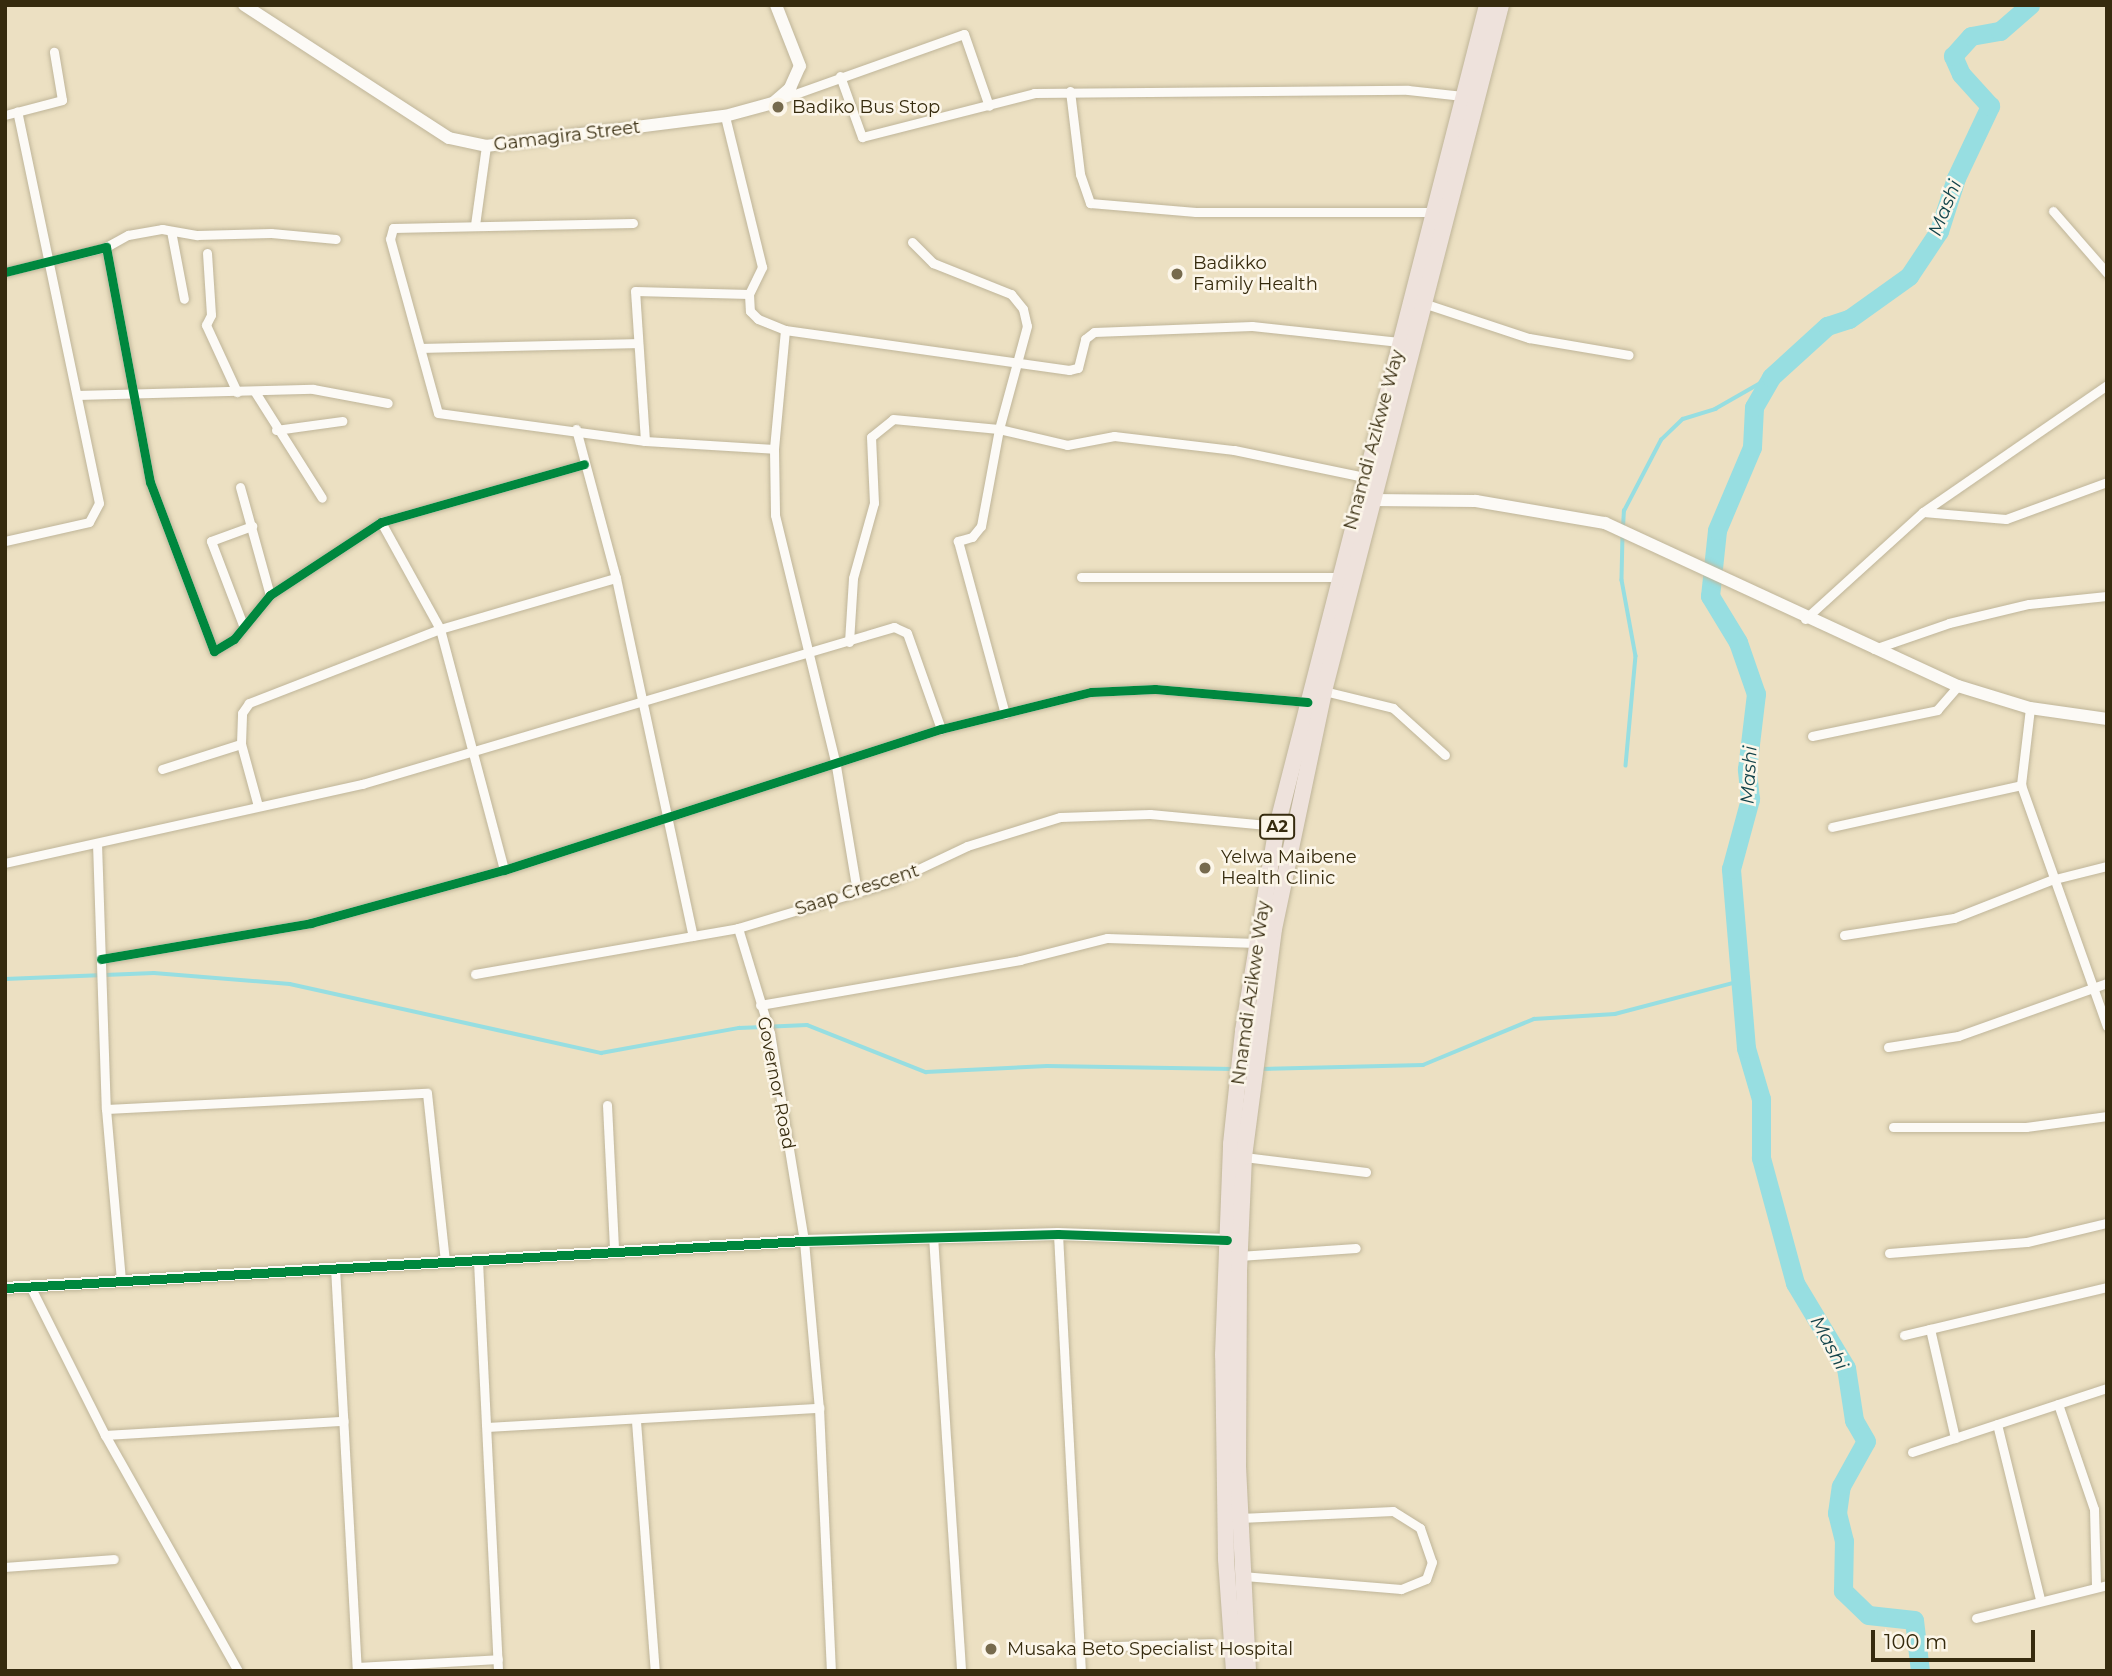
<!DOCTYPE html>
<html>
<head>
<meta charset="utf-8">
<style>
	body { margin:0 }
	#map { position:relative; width:2112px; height:1676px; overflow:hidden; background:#ece0c2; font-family:Montserrat,sans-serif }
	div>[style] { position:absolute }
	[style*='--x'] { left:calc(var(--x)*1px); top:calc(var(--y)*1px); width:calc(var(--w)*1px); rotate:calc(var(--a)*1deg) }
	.stream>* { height:3.5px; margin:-1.75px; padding:0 1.75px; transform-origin:1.75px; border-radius:1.75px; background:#97dee1 }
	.river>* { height:19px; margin:-9.5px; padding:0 9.5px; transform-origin:9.5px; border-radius:9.5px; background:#97dee1 }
	.roads { filter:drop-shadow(0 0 2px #bfb599) drop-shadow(0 0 2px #bfb599) }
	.street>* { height:9px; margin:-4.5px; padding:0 4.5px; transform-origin:4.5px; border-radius:4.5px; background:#fcfaf6 }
	.secondary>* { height:12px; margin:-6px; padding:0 6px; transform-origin:6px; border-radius:6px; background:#fcfaf6 }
	.highway>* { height:16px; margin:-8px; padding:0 8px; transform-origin:8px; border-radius:8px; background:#eee2dc }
	.cycleway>* { height:9px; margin:-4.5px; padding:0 4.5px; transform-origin:4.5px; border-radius:4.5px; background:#00873e }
	.dots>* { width:19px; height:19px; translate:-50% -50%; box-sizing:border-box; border:4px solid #fcf6e9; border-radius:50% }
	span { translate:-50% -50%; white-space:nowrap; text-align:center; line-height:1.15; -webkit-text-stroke:5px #fcf6e9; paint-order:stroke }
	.shield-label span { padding:2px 5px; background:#fcf6e9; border:2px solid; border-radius:5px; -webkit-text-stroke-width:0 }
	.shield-label { font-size:16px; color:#362b0e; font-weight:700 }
	.poi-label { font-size:18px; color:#362b0e }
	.left { translate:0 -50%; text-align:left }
	.street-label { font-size:18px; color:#362b0e }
	.water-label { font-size:19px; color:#13444b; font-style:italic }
	.frame { position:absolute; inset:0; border:7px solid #362b0e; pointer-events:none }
	.scale { position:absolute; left:1871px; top:1630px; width:164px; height:32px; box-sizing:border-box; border:4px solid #362b0e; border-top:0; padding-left:9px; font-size:21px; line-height:24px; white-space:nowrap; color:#362b0e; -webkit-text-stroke:5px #fcf6e9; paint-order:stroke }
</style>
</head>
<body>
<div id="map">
	<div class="stream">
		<i style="--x:1623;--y:528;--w:17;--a:-87"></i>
		<i style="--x:1624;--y:511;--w:80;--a:-62.5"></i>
		<i style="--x:1661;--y:440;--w:30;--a:-44"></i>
		<i style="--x:1683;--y:419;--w:34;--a:-17"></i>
		<i style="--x:1715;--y:409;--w:64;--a:-29.7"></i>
		<i style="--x:1623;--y:535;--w:45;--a:91.3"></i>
		<i style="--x:1622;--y:580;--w:77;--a:79.6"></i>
		<i style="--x:1636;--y:656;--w:110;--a:95.2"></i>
		<i style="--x:5;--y:979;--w:149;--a:-2.3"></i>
		<i style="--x:154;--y:973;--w:136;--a:4.6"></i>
		<i style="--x:290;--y:984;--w:319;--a:12.5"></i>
		<i style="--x:601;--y:1053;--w:140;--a:-10.3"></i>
		<i style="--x:739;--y:1028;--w:68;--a:-2.5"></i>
		<i style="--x:807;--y:1025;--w:128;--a:21.6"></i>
		<i style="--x:926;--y:1072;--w:121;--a:-2.8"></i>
		<i style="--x:1047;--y:1066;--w:186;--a:0.9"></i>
		<i style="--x:1262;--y:1069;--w:161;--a:-1.4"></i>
		<i style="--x:1423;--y:1065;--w:120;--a:-22.5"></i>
		<i style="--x:1534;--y:1019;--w:81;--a:-3.5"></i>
		<i style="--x:1615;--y:1014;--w:126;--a:-14.7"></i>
	</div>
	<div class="river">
		<i style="--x:1920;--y:1671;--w:51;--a:-96.7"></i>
		<i style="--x:1914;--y:1620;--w:46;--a:-173.8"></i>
		<i style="--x:1868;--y:1615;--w:35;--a:-136"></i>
		<i style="--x:1843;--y:1591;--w:50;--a:-88.9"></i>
		<i style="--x:1844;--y:1541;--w:29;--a:-104"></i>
		<i style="--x:1837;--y:1513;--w:27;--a:-82"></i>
		<i style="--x:1841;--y:1486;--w:51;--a:-60.9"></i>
		<i style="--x:1866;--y:1441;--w:24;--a:-120"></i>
		<i style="--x:1854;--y:1420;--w:53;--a:-98.7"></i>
		<i style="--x:1846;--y:1368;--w:99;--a:-121"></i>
		<i style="--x:1795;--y:1283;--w:130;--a:-105.2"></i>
		<i style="--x:1761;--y:1158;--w:59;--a:-90"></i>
		<i style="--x:1761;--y:1099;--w:53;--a:-106.4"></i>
		<i style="--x:1746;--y:1048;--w:180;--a:-94.8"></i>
		<i style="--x:1731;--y:869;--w:73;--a:-74.8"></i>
		<i style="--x:1750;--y:799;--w:30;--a:-96"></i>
		<i style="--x:1747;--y:769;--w:76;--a:-83.2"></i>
		<i style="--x:1756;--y:694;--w:55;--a:-109.1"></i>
		<i style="--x:1738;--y:642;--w:54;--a:-121.3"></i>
		<i style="--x:1710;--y:596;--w:66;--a:-83.9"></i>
		<i style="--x:1717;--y:530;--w:90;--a:-67.1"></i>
		<i style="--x:1752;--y:447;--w:40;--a:-87.1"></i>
		<i style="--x:1754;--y:407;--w:34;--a:-60"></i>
		<i style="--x:1771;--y:377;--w:76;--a:-42.3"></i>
		<i style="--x:1827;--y:326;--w:23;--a:-18"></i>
		<i style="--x:1849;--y:319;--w:74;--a:-35.6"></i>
		<i style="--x:1909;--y:276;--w:54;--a:-56.3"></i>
		<i style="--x:1939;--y:231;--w:56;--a:-72.2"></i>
		<i style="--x:1956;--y:178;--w:80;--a:-64.7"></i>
		<i style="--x:1990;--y:106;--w:43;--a:-132.2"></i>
		<i style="--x:1961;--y:74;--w:20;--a:-114"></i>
		<i style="--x:1953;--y:56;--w:27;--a:-48"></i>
		<i style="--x:1971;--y:36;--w:29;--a:-10"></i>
		<i style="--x:2000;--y:31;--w:40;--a:-41"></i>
	</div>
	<div class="roads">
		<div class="street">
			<i style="--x:840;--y:76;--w:65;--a:70.2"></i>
			<i style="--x:862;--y:137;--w:178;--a:-14.3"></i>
			<i style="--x:1034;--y:93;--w:374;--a:-0.5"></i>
			<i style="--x:1408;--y:90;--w:55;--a:6.2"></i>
			<i style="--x:1070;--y:91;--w:84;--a:83.1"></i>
			<i style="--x:1080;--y:174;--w:31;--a:71"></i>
			<i style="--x:1090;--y:203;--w:106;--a:4.9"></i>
			<i style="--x:1196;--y:212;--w:237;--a:0"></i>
			<i style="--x:781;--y:99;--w:194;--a:-19.6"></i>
			<i style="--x:964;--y:34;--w:76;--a:70.9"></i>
			<i style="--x:5;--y:115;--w:59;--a:-14.7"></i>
			<i style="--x:62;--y:100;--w:49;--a:-99.5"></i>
			<i style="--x:2053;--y:211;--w:82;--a:48.9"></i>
			<i style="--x:633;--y:223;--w:240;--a:178.8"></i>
			<i style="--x:393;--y:228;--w:11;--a:105"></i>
			<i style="--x:390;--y:239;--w:180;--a:74.6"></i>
			<i style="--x:438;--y:413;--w:209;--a:7.7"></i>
			<i style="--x:645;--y:441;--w:129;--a:3.5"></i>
			<i style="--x:475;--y:225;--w:80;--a:-82.1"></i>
			<i style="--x:171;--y:231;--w:69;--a:79.2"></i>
			<i style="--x:912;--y:242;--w:30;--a:45"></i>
			<i style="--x:933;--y:263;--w:84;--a:21.7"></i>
			<i style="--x:1011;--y:294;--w:19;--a:51"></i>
			<i style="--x:1023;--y:309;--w:17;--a:77"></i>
			<i style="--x:1027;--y:326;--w:107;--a:105.2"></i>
			<i style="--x:999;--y:429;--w:99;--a:100.5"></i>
			<i style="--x:981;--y:526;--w:14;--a:129"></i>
			<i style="--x:972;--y:537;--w:15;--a:164"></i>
			<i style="--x:958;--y:541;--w:179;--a:74.8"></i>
			<i style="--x:106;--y:247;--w:25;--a:-29"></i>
			<i style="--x:128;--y:235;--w:35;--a:-10"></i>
			<i style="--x:162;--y:229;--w:36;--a:10"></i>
			<i style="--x:197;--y:235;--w:74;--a:-1.5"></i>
			<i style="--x:271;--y:233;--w:65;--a:5.3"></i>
			<i style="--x:207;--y:253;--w:62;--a:86.3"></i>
			<i style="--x:211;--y:315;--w:11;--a:117"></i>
			<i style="--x:206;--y:325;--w:74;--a:65.2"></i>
			<i style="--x:5;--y:272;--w:104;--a:-13.9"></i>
			<i style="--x:106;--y:247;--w:239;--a:79.4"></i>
			<i style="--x:150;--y:482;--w:181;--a:69.3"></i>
			<i style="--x:214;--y:651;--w:23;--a:-31"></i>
			<i style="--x:234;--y:639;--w:57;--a:-50.7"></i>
			<i style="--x:270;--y:595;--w:133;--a:-33.3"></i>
			<i style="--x:381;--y:522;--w:211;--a:-15.9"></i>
			<i style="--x:749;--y:294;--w:17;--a:87"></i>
			<i style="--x:750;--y:311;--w:11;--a:45"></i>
			<i style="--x:758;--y:319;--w:29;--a:22"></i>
			<i style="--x:785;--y:330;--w:287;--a:8"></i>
			<i style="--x:1069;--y:370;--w:9;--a:-13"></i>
			<i style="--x:1078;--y:368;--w:30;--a:-76"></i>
			<i style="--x:1085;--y:339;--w:11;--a:-38"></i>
			<i style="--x:1094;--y:332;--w:158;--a:-2.2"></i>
			<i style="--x:1252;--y:326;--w:148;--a:6.2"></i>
			<i style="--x:1423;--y:303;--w:112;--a:18.3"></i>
			<i style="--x:1529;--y:338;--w:101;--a:9.6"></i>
			<i style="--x:785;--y:330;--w:120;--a:95.3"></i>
			<i style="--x:774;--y:449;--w:66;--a:89.1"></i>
			<i style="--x:775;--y:515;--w:258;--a:76.3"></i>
			<i style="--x:836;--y:766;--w:128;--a:80.5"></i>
			<i style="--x:423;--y:348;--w:214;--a:-1.3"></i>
			<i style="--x:255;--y:392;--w:125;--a:57.7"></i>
			<i style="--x:77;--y:395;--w:236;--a:-1.5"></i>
			<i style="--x:313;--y:389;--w:76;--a:10.6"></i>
			<i style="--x:576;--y:429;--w:154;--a:75"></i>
			<i style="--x:616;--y:578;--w:366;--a:77.9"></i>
			<i style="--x:276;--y:430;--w:67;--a:-7.8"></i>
			<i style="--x:645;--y:441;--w:150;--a:-93.8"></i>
			<i style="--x:635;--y:291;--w:114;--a:1.5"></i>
			<i style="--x:749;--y:294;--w:30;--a:-64"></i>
			<i style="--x:762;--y:267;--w:155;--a:-103.8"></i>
			<i style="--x:240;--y:487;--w:112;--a:74.5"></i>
			<i style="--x:1923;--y:512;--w:83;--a:4.8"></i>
			<i style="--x:2006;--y:519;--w:108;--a:-20.1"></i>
			<i style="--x:381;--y:522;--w:122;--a:61.1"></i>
			<i style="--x:440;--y:629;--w:249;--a:75.1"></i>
			<i style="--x:5;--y:541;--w:86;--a:-12.7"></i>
			<i style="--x:89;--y:522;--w:21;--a:-62"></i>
			<i style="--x:99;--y:503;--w:400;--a:-101.8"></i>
			<i style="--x:1081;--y:577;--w:257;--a:0"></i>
			<i style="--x:1805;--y:619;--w:159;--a:-42.2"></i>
			<i style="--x:1923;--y:512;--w:224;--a:-34.6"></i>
			<i style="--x:243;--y:625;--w:90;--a:-110.9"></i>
			<i style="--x:211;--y:541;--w:44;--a:-20.1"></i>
			<i style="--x:849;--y:642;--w:64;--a:-86.4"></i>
			<i style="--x:853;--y:578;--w:78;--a:-74.4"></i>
			<i style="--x:874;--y:503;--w:66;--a:-92.6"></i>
			<i style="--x:871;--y:437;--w:28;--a:-39"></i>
			<i style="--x:893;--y:419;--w:106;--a:5.4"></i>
			<i style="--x:999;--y:429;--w:70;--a:13.2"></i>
			<i style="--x:1067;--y:445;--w:48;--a:-10.8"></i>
			<i style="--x:1114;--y:436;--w:121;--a:6.7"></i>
			<i style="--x:1234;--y:450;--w:133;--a:11.7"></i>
			<i style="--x:1874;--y:649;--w:79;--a:-19.1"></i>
			<i style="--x:1949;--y:623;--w:82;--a:-13.4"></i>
			<i style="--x:2029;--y:604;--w:78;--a:-5.9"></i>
			<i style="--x:1324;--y:691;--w:71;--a:13.8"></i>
			<i style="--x:1393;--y:708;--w:70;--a:42.1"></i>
			<i style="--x:2030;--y:708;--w:78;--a:96.7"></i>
			<i style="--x:2021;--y:785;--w:256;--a:70.4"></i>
			<i style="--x:1812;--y:736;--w:128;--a:-11.7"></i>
			<i style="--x:1937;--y:710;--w:32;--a:-49"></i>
			<i style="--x:162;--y:769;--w:83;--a:-17.6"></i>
			<i style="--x:258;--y:806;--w:64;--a:-105.3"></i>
			<i style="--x:241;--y:744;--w:31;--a:-88"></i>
			<i style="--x:242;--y:713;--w:12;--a:-55"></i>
			<i style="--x:249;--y:703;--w:205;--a:-21.2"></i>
			<i style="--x:440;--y:629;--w:183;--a:-16.2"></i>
			<i style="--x:1832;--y:827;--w:194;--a:-12.5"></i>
			<i style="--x:97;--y:843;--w:266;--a:88.1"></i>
			<i style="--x:106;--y:1109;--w:173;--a:85"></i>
			<i style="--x:5;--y:863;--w:366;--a:-12.5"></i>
			<i style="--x:362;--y:784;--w:555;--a:-16.44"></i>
			<i style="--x:894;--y:627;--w:14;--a:25"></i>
			<i style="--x:907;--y:633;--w:102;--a:70.5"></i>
			<i style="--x:738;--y:928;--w:110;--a:73.1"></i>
			<i style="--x:770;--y:1033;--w:211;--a:80.7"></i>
			<i style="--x:804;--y:1241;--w:168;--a:84.9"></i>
			<i style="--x:819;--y:1408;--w:263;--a:87.4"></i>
			<i style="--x:1844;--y:935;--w:111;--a:-8.8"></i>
			<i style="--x:1954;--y:918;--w:104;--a:-21.4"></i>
			<i style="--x:2051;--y:880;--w:58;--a:-14"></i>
			<i style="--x:101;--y:959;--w:213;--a:-9.7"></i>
			<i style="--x:311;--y:923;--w:200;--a:-15.4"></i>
			<i style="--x:504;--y:870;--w:459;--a:-17.9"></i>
			<i style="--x:941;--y:729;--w:154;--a:-13.9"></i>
			<i style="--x:1091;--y:692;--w:64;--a:-2.7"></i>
			<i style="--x:1155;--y:689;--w:153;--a:4.9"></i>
			<i style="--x:475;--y:974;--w:267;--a:-9.9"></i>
			<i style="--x:738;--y:928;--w:160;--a:-16.7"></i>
			<i style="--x:891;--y:882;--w:84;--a:-25.3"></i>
			<i style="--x:967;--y:846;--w:97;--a:-17.3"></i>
			<i style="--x:1060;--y:817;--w:90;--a:-1.9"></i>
			<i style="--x:1150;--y:814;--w:128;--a:5.4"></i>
			<i style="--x:760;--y:1005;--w:264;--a:-9.8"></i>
			<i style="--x:1020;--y:960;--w:90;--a:-14.2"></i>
			<i style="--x:1107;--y:938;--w:150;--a:1.9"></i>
			<i style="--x:1888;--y:1047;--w:71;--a:-8.9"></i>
			<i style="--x:1958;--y:1036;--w:158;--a:-19.6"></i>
			<i style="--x:607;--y:1105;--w:145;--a:87.2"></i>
			<i style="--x:106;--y:1109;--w:321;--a:-2.9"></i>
			<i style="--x:427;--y:1093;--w:170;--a:83.9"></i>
			<i style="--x:1893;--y:1127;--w:133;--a:0"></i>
			<i style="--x:2026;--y:1127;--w:82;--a:-7.7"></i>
			<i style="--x:1244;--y:1157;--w:123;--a:7"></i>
			<i style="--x:1058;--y:1234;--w:438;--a:87"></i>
			<i style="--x:933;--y:1236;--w:436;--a:86.3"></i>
			<i style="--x:1889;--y:1253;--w:138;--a:-4.6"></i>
			<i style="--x:2027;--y:1242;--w:82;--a:-13.4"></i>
			<i style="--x:1239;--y:1256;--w:117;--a:-3.9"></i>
			<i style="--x:478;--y:1261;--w:410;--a:87.2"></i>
			<i style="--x:335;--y:1267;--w:405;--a:86.9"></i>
			<i style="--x:30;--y:1286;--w:167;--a:63.3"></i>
			<i style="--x:105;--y:1435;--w:271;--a:60.6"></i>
			<i style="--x:1930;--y:1329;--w:112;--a:77.1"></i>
			<i style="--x:1904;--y:1335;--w:209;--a:-13.3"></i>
			<i style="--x:2058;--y:1404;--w:111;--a:71.1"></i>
			<i style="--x:2094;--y:1509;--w:77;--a:88.5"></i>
			<i style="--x:636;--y:1421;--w:251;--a:85.7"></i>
			<i style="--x:1997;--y:1424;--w:180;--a:76.2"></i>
			<i style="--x:487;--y:1427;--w:333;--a:-3.3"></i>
			<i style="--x:105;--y:1435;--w:239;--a:-3.4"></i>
			<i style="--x:1912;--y:1452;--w:205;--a:-18.2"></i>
			<i style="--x:1240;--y:1518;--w:153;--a:-2.6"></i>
			<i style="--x:1393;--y:1511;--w:32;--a:32"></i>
			<i style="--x:1420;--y:1528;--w:36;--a:71"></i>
			<i style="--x:1432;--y:1562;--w:18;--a:109"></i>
			<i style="--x:1426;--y:1579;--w:27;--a:158"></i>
			<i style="--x:1401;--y:1589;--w:160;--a:-175.3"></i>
			<i style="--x:5;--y:1567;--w:109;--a:-4.2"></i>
			<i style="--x:1976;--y:1618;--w:135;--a:-14.1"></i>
			<i style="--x:1079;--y:1647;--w:134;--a:-1.7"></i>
			<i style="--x:357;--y:1667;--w:141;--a:-3.2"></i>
		</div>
		<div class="secondary">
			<i style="--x:244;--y:5;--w:244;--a:33"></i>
			<i style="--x:449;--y:138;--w:38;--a:12"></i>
			<i style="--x:486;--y:146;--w:241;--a:-7.2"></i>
			<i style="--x:725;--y:116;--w:50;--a:-15.2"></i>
			<i style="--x:773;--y:103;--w:23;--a:-41"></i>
			<i style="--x:790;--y:88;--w:24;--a:-66"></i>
			<i style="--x:800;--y:66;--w:66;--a:-111.5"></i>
			<i style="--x:1371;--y:500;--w:105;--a:0.5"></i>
			<i style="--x:1476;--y:501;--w:131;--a:9.7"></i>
			<i style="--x:1605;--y:523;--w:389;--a:24.8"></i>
			<i style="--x:1958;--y:686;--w:75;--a:17"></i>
			<i style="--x:2030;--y:708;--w:78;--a:8.1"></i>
			<i style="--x:5;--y:1288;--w:800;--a:-3.37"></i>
			<i style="--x:804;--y:1241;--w:254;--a:-1.6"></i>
			<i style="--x:1058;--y:1234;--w:169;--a:2"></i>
		</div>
		<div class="highway">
			<i style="--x:1234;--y:1671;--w:112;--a:-94.1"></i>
			<i style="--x:1226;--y:1559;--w:204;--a:-90.8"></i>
			<i style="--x:1223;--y:1355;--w:211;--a:-87.8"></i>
			<i style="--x:1231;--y:1144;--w:114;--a:-83.9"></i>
			<i style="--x:1243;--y:1031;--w:208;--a:-80.6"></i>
			<i style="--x:1277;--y:826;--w:847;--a:-75.65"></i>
			<i style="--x:1248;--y:1671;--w:205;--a:-92.8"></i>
			<i style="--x:1238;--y:1466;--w:195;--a:-89.7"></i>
			<i style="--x:1239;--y:1271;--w:114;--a:-87.5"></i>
			<i style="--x:1244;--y:1157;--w:230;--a:-82.5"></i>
			<i style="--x:1274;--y:929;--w:243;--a:-78.1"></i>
			<i style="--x:1324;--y:691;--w:708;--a:-75.53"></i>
		</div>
	</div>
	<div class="cycleway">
		<i style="--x:5;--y:272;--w:104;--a:-13.9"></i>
		<i style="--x:106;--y:247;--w:239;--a:79.4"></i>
		<i style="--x:150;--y:482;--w:181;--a:69.3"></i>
		<i style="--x:214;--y:651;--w:23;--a:-31"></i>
		<i style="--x:234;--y:639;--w:57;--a:-50.7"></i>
		<i style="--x:270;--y:595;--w:133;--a:-33.3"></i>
		<i style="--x:381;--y:522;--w:211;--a:-15.9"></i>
		<i style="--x:101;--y:959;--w:213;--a:-9.7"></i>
		<i style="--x:311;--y:923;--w:200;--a:-15.4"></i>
		<i style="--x:504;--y:870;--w:459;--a:-17.9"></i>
		<i style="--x:941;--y:729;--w:154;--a:-13.9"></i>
		<i style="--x:1091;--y:692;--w:64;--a:-2.7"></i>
		<i style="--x:1155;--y:689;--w:153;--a:4.9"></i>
		<i style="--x:5;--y:1288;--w:800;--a:-3.37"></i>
		<i style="--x:804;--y:1241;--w:254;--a:-1.6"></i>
		<i style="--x:1058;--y:1234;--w:169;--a:2"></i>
	</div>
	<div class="dots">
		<i style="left:778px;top:107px;background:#766a4d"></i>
		<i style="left:1177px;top:274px;background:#766a4d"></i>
		<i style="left:1205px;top:868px;background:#766a4d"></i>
		<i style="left:991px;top:1649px;background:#766a4d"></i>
	</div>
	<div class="shield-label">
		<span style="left:1277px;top:827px">A2</span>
	</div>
	<div class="poi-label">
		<span class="left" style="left:792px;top:107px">Badiko Bus Stop</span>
		<span class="left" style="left:1193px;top:274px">Badikko<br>Family Health</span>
		<span class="left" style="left:1221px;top:868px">Yelwa Maibene<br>Health Clinic</span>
		<span class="left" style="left:1007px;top:1649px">Musaka Beto Specialist Hospital</span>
	</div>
	<div class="street-label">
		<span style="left:567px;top:136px;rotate:-7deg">Gamagira Street</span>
		<span style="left:1374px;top:440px;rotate:-75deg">Nnamdi Azikwe Way</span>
		<span style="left:857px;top:890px;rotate:-18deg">Saap Crescent</span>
		<span style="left:1251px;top:993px;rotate:-82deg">Nnamdi Azikwe Way</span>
		<span style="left:776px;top:1083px;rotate:79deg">Governor Road</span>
	</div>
	<div class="water-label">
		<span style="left:1945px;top:208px;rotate:-68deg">Mashi</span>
		<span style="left:1749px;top:775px;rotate:-87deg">Mashi</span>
		<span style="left:1829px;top:1343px;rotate:62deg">Mashi</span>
	</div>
	<div class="frame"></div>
	<div class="scale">100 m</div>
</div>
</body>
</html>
